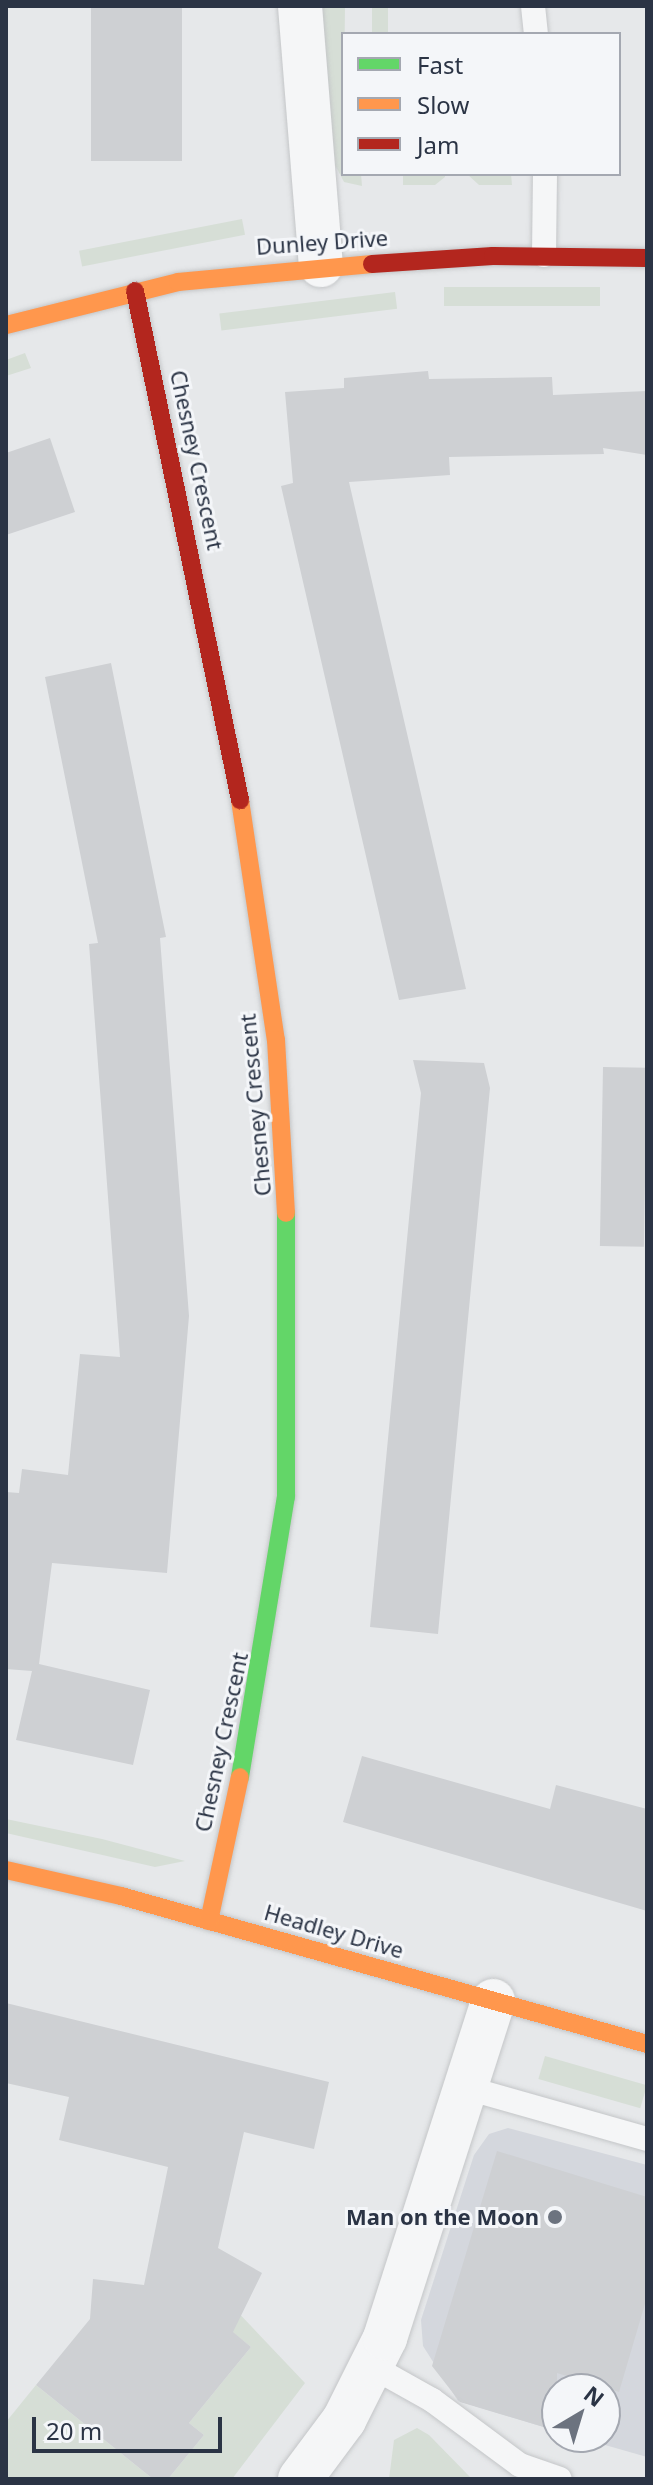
<!DOCTYPE html>
<html>
<head>
<meta charset="utf-8">
<style>
	body { margin:0 }
	#map { position:relative; width:653px; height:2485px; overflow:hidden; background:#e6e8ea; font-family:"Noto Sans",sans-serif }
	div>[style] { position:absolute }
	[style*='--x'] { left:calc(var(--x)*1px); top:calc(var(--y)*1px); width:calc(var(--w)*1px); rotate:calc(var(--a)*1deg) }
	.built>* { inset:0; background:#d4d7dd }
	.green>* { inset:0; background:#d6ded6; transform-origin:0 0 }
	.building>* { inset:0; background:#ced0d3; transform-origin:0 0 }
	.roads { filter:drop-shadow(0 0 2px #c4c6c8) drop-shadow(0 0 2px #c4c6c8) }
	.lane>* { height:24px; margin:-12px; padding:0 12px; transform-origin:12px; border-radius:12px; background:#f5f6f7 }
	.street>* { height:44px; margin:-22px; padding:0 22px; transform-origin:22px; border-radius:22px; background:#f5f6f7 }
	.fast>* { height:18px; margin:-9px; padding:0 9px; transform-origin:9px; border-radius:9px; background:#63d668 }
	.slow>* { height:18px; margin:-9px; padding:0 9px; transform-origin:9px; border-radius:9px; background:#ff974d }
	.jam>* { height:18px; margin:-9px; padding:0 9px; transform-origin:9px; border-radius:9px; background:#b3261e }
	.dots>* { width:22px; height:22px; translate:-50% -50%; box-sizing:border-box; border:4px solid #f4f6f9; border-radius:50% }
	span { translate:-50% -50%; white-space:nowrap; text-align:center; line-height:1.15; -webkit-text-stroke:6px #f4f6f9; paint-order:stroke }
	.street-label { font-size:22px; color:#2b3445 }
	.poi-label { font-size:22px; color:#2b3445; font-weight:700 }
	.right { translate:-100% -50%; text-align:right }
	.frame { position:absolute; inset:0; border:8px solid #2b3445; pointer-events:none }
	.legend { position:absolute; left:341px; top:32px; width:280px; height:144px; box-sizing:border-box; background:#f4f6f9; border:2px solid #a4a8b1; margin:0; padding:10px 14px; list-style:none; font-size:24px; color:#2b3445 }
	.legend li { display:flex; align-items:center; gap:16px; height:40px }
	.legend b { width:40px; border:2px solid #a4a8b1 }
	.north { position:absolute; left:541px; top:2373px; width:80px; height:80px; box-sizing:border-box; background:#f4f6f9; border:2px solid #a4a8b1; border-radius:50%; rotate:38deg; font-size:22px; font-weight:700; line-height:32px; text-align:center; color:#2b3445 }
	.north::after { content:''; display:block; margin:auto; width:28px; height:36px; background:#6c737f; clip-path:polygon(50% 0,100% 100%,50% 72%,0 100%) }
	.scale { position:absolute; left:32px; top:2417px; width:190px; height:36px; box-sizing:border-box; border:4px solid #2b3445; border-top:0; padding-left:10px; font-size:24px; line-height:28px; white-space:nowrap; color:#2b3445; -webkit-text-stroke:6px #f4f6f9; paint-order:stroke }
</style>
</head>
<body>
<div id="map">
	<div class="built">
		<i style="clip-path:polygon(508px 2128px,647px 2165px,647px 2457px,577px 2437px,605px 2437px,605px 2389px,557px 2389px,557px 2431px,458px 2401px,423px 2346px,421px 2320px,474px 2155px,489px 2134px)"></i>
	</div>
	<div class="green">
		<i style="clip-path:polygon(322px 6px,345px 6px,343px 174px,361px 174px,362px 186px,344px 182px,335px 165px)"></i>
		<i style="left:372px;top:6px;width:16px;height:28px"></i>
		<i style="clip-path:polygon(403px 174px,445px 174px,445px 177px,435px 185px,403px 185px)"></i>
		<i style="clip-path:polygon(467px 174px,511px 174px,512px 185px,479px 185px)"></i>
		<i style="left:242px;top:219px;width:16px;height:166px;rotate:79deg"></i>
		<i style="left:444px;top:287px;width:156px;height:19px"></i>
		<i style="left:395px;top:292px;width:17px;height:177px;rotate:83deg"></i>
		<i style="clip-path:polygon(25px 353px,31px 368px,6px 376px,6px 360px)"></i>
		<i style="clip-path:polygon(6px 1819px,102px 1839px,185px 1861px,155px 1867px,6px 1833px)"></i>
		<i style="left:545px;top:2056px;width:106px;height:24px;rotate:16deg"></i>
		<i style="clip-path:polygon(214px 2287px,305px 2383px,232px 2479px,168px 2479px,204px 2435px,189px 2423px,251px 2347px,200px 2306px)"></i>
		<i style="clip-path:polygon(36px 2385px,153px 2479px,6px 2479px,6px 2422px)"></i>
		<i style="clip-path:polygon(417px 2428px,429px 2435px,472px 2479px,389px 2479px,394px 2440px)"></i>
	</div>
	<div class="building">
		<i style="left:91px;top:6px;width:91px;height:155px"></i>
		<i style="clip-path:polygon(428px 371px,429px 379px,552px 377px,553px 395px,647px 391px,647px 455px,603px 448px,604px 454px,449px 457px,450px 475px,349px 482px,466px 989px,399px 1000px,281px 486px,293px 483px,285px 392px,344px 388px,344px 378px)"></i>
		<i style="clip-path:polygon(50px 438px,75px 512px,6px 535px,6px 453px)"></i>
		<i style="clip-path:polygon(111px 663px,166px 937px,160px 938px,189px 1316px,167px 1573px,52px 1563px,39px 1664px,150px 1690px,133px 1765px,16px 1740px,32px 1671px,6px 1669px,6px 1492px,19px 1493px,22px 1469px,68px 1475px,80px 1354px,120px 1357px,89px 944px,98px 943px,45px 677px)"></i>
		<i style="clip-path:polygon(413px 1060px,484px 1063px,490px 1088px,438px 1634px,370px 1627px,421px 1093px)"></i>
		<i style="left:603px;top:1067px;width:44px;height:179px;rotate:1deg"></i>
		<i style="clip-path:polygon(362px 1756px,550px 1809px,556px 1785px,647px 1809px,647px 1911px,343px 1822px)"></i>
		<i style="clip-path:polygon(6px 2003px,329px 2082px,314px 2149px,244px 2132px,218px 2248px,262px 2273px,233px 2332px,251px 2347px,189px 2423px,204px 2435px,168px 2479px,153px 2479px,36px 2385px,90px 2319px,93px 2279px,144px 2285px,168px 2167px,59px 2140px,69px 2097px,6px 2083px)"></i>
		<i style="clip-path:polygon(497px 2151px,647px 2197px,647px 2297px,619px 2392px,557px 2373px,557px 2431px,460px 2402px,432px 2366px)"></i>
	</div>
	<div class="roads">
		<div class="lane">
			<i style="--x:533;--y:6;--w:28;--a:84"></i>
			<i style="--x:544;--y:255;--w:81;--a:-89.3"></i>
			<i style="--x:467;--y:2088;--w:187;--a:15.8"></i>
			<i style="--x:373;--y:2367;--w:68;--a:29.2"></i>
			<i style="--x:432;--y:2400;--w:109;--a:36.5"></i>
			<i style="--x:520;--y:2465;--w:42;--a:19.3"></i>
		</div>
		<div class="street">
			<i style="--x:300;--y:6;--w:260;--a:85.4"></i>
			<i style="--x:300;--y:2479;--w:74;--a:-53.3"></i>
			<i style="--x:344;--y:2420;--w:92;--a:-63.4"></i>
			<i style="--x:385;--y:2338;--w:354;--a:-72.2"></i>
		</div>
		<div class="fast">
			<i style="--x:240;--y:1777;--w:284;--a:-80.7"></i>
			<i style="--x:286;--y:1497;--w:284;--a:-90"></i>
		</div>
		<div class="slow">
			<i style="--x:6;--y:325;--w:177;--a:-14"></i>
			<i style="--x:178;--y:282;--w:195;--a:-5.3"></i>
			<i style="--x:240;--y:800;--w:243;--a:81.5"></i>
			<i style="--x:276;--y:1040;--w:173;--a:86.7"></i>
			<i style="--x:6;--y:1870;--w:118;--a:12.7"></i>
			<i style="--x:121;--y:1896;--w:546;--a:15.71"></i>
			<i style="--x:209;--y:1921;--w:147;--a:-77.9"></i>
		</div>
		<div class="jam">
			<i style="--x:372;--y:264;--w:121;--a:-3.8"></i>
			<i style="--x:493;--y:256;--w:154;--a:0.7"></i>
			<i style="--x:135;--y:291;--w:520;--a:78.34"></i>
		</div>
	</div>
	<div class="dots">
		<i style="left:555px;top:2217px;background:#6c737f"></i>
	</div>
	<div class="street-label">
		<span style="left:322px;top:242px;rotate:-4deg">Dunley Drive</span>
		<span style="left:197px;top:460px;rotate:78deg">Chesney Crescent</span>
		<span style="left:255px;top:1105px;rotate:-95deg">Chesney Crescent</span>
		<span style="left:221px;top:1742px;rotate:-78deg">Chesney Crescent</span>
		<span style="left:334px;top:1931px;rotate:16deg">Headley Drive</span>
	</div>
	<div class="poi-label">
		<span class="right" style="left:539px;top:2217px">Man on the Moon</span>
	</div>
	<div class="frame"></div>
	<ul class="legend">
	<li><b style="height:10px;background:#63d668"></b>Fast</li>
	<li><b style="height:10px;background:#ff974d"></b>Slow</li>
	<li><b style="height:10px;background:#b3261e"></b>Jam</li>
	</ul>
	<div class="north">N</div>
	<div class="scale">20 m</div>
</div>
</body>
</html>
